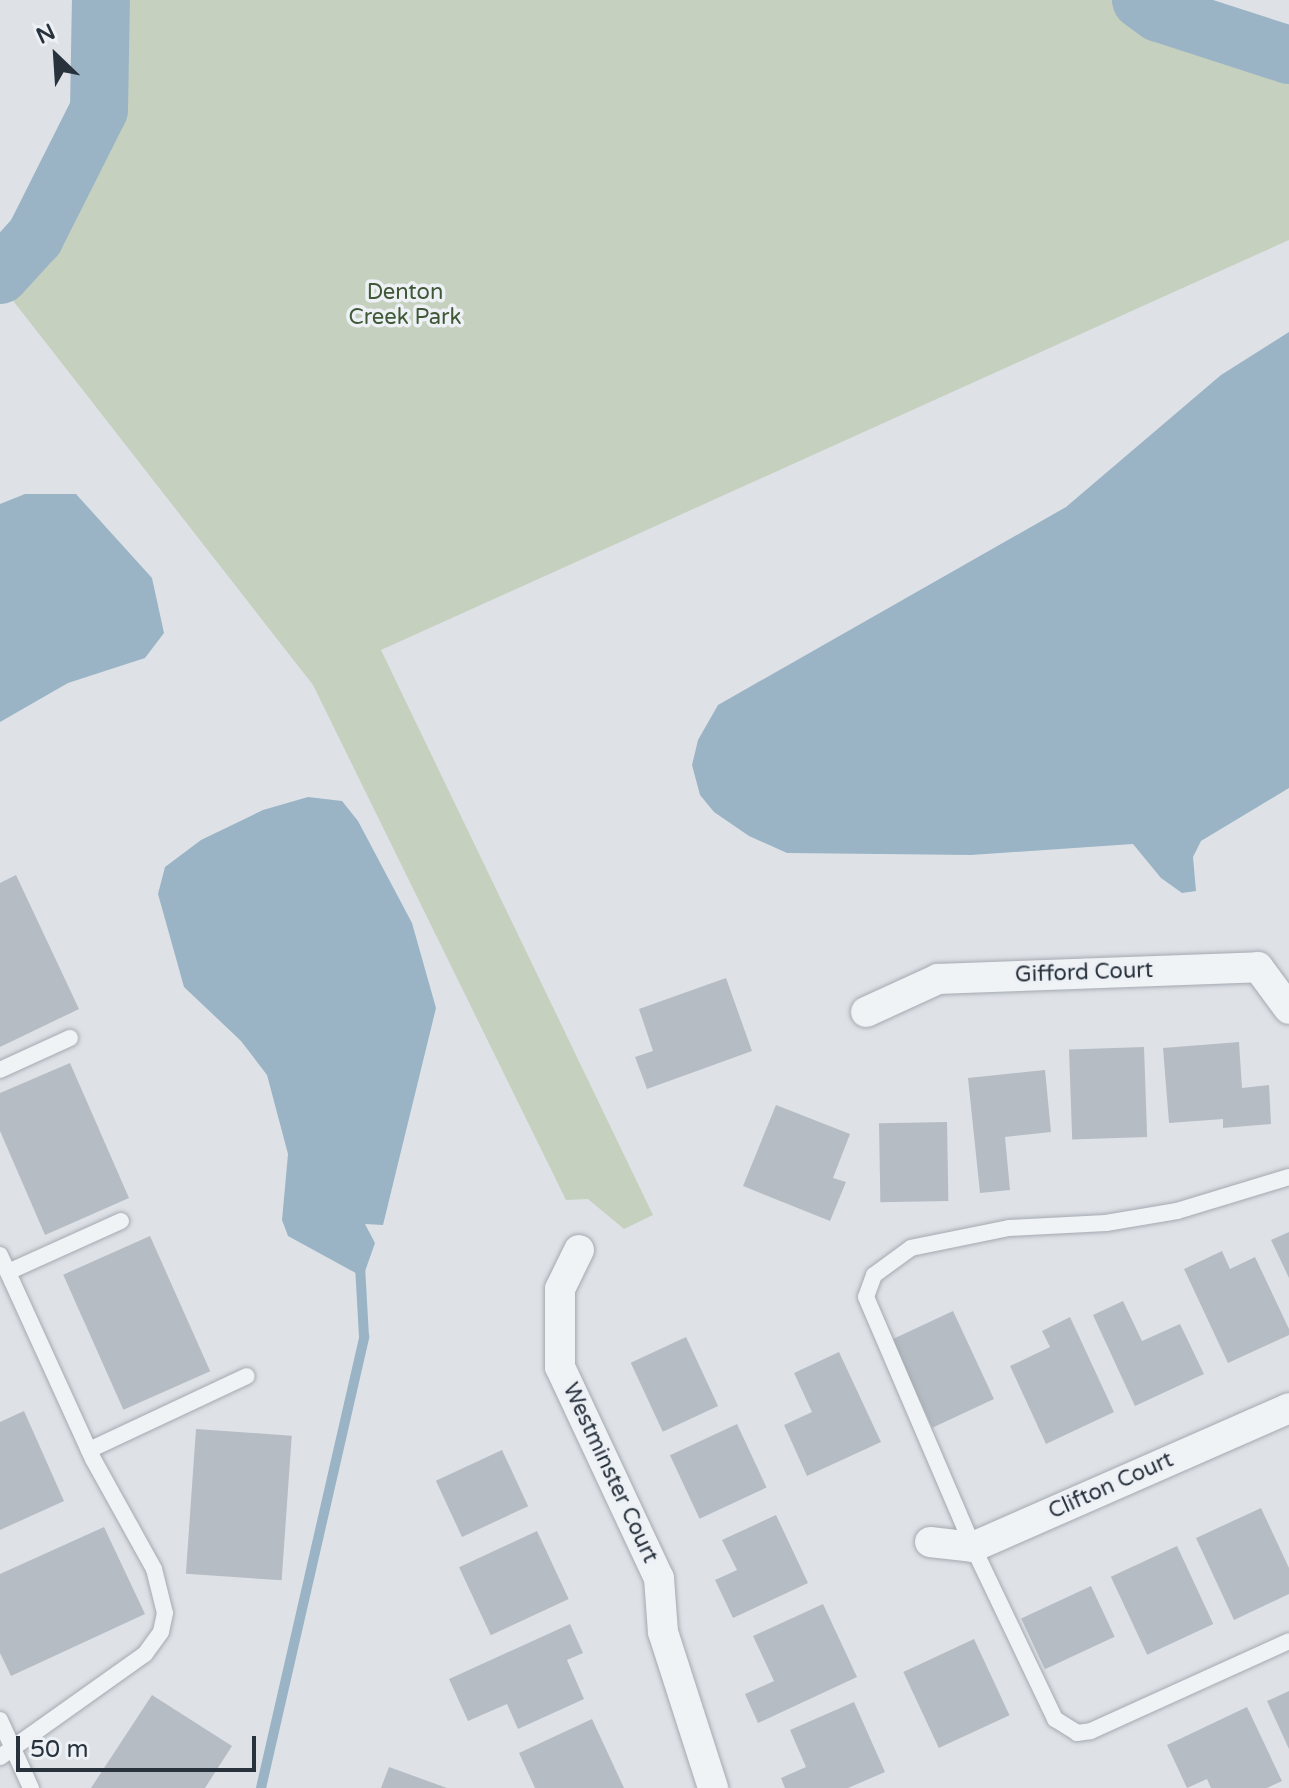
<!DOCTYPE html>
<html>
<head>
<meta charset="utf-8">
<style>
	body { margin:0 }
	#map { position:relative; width:1289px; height:1788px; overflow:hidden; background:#dee2e7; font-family:"Varela Round",sans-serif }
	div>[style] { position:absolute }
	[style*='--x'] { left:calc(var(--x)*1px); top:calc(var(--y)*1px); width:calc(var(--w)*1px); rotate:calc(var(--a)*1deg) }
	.green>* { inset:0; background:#c6d0bf }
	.water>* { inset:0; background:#9ab4c6 }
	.stream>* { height:10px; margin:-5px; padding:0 5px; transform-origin:5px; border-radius:5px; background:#9ab4c6 }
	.river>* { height:58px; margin:-29px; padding:0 29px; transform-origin:29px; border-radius:29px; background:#9ab4c6 }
	.building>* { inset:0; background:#b5bcc3; transform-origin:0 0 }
	.roads { filter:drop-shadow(0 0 2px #a4aab1) drop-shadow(0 0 2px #a4aab1) }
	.service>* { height:16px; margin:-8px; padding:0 8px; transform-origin:8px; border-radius:8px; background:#f0f3f5 }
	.minor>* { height:30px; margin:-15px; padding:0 15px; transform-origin:15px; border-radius:15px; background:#f0f3f5 }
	span { translate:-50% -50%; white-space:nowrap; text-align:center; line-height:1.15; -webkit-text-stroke:7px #edf1f5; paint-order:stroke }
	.park-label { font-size:22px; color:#405836 }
	.street-label { font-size:22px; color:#28323d }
	.north { position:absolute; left:16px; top:16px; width:80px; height:80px; -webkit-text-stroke:6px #edf1f5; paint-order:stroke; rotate:335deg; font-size:22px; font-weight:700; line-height:32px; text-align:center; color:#28323d }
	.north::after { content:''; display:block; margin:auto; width:28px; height:36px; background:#28323d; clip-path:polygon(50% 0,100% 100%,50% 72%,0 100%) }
	.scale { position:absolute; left:16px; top:1736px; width:240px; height:36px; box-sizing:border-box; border:4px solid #28323d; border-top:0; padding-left:10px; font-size:24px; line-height:28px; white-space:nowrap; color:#28323d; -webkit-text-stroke:6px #edf1f5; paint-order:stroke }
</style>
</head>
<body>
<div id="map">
	<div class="green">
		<i style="clip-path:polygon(101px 0,1141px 0,1159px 13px,1289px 55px,1289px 240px,381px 650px,653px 1215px,624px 1229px,588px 1199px,566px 1200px,313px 685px,0 284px,0 275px,35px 237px,99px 110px)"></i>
	</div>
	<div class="water">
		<i style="clip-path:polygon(1289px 332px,1289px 788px,1201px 841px,1193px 857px,1196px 891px,1182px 893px,1161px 878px,1133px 844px,971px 855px,787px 853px,749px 836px,714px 812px,700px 795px,692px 765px,698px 740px,718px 705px,1066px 507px,1221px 375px)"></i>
		<i style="clip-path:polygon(25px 494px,76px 494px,152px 578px,164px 633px,145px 658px,68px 683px,0 722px,0 504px)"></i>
		<i style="clip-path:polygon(308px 797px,342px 801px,358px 821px,412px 923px,436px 1008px,383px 1225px,365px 1224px,375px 1243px,363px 1277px,288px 1236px,282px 1220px,288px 1154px,267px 1075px,241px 1041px,184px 987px,158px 894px,165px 867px,201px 840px,263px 810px)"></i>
	</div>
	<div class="stream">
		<i style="--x:261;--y:1788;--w:463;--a:-77.1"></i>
		<i style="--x:364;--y:1337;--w:71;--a:-93.2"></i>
	</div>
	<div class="river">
		<i style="--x:1141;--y:0;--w:22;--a:36"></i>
		<i style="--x:1159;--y:13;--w:137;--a:17.9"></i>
		<i style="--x:0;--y:275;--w:52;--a:-47.4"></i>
		<i style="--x:35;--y:237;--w:142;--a:-63.3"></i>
		<i style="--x:99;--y:110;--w:110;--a:-89"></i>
	</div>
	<div class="building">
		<i style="clip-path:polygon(16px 875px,79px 1009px,0 1047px,0 883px)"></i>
		<i style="clip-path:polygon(726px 978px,752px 1051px,647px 1089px,635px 1057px,653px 1051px,639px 1009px)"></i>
		<i style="clip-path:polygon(1239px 1042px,1242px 1088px,1269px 1085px,1271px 1124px,1223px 1128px,1223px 1119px,1169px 1123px,1163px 1048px)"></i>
		<i style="left:1144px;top:1047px;width:90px;height:75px;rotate:88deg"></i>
		<i style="clip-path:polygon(70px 1063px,129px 1198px,45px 1235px,0 1131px,0 1093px)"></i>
		<i style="clip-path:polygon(1045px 1070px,1051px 1132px,1005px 1137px,1010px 1190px,980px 1193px,968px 1078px)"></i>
		<i style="clip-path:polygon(776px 1105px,850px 1134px,833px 1178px,846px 1182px,830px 1221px,743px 1186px)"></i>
		<i style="left:947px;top:1122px;width:79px;height:68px;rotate:89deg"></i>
		<i style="clip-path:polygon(1289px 1232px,1289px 1278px,1271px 1240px)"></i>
		<i style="left:150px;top:1236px;width:148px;height:95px;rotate:66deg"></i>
		<i style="clip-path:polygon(1222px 1251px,1230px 1269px,1255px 1257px,1289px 1329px,1289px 1335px,1228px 1363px,1184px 1269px)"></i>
		<i style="clip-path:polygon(1123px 1301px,1142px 1341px,1180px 1324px,1204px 1374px,1135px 1406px,1093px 1315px)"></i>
		<i style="left:953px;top:1311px;width:97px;height:68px;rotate:65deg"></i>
		<i style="clip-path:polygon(1070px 1317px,1114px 1412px,1046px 1444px,1010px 1366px,1050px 1347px,1042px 1331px)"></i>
		<i style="left:686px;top:1337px;width:76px;height:61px;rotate:65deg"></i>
		<i style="clip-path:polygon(839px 1352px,881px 1442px,807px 1476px,784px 1425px,812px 1412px,794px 1373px)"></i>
		<i style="clip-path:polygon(24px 1411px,64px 1501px,0 1530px,0 1422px)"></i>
		<i style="left:737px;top:1424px;width:70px;height:74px;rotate:65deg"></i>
		<i style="left:196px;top:1429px;width:96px;height:145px;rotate:4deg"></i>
		<i style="left:502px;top:1450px;width:62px;height:73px;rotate:65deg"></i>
		<i style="clip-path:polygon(1261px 1508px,1289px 1568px,1289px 1594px,1234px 1620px,1196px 1538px)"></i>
		<i style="clip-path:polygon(776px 1515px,808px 1583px,733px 1618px,715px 1580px,737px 1570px,722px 1540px)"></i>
		<i style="clip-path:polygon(104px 1527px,145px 1614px,11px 1676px,0 1653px,0 1574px)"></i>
		<i style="left:537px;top:1531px;width:75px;height:86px;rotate:65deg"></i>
		<i style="left:1177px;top:1546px;width:86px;height:73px;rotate:65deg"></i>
		<i style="left:1091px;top:1586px;width:56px;height:77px;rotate:65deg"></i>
		<i style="clip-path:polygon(823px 1604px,857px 1677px,758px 1723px,745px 1694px,774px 1681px,753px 1636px)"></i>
		<i style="clip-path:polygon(570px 1624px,583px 1653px,567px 1660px,584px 1699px,518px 1729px,507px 1704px,468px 1721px,449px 1679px)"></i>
		<i style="left:974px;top:1639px;width:84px;height:78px;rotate:65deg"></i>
		<i style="clip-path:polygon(1289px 1691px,1289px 1749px,1267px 1701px)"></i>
		<i style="clip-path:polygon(152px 1695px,232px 1746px,205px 1788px,91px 1788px)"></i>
		<i style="clip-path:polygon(854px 1702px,885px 1772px,848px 1788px,785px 1788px,781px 1778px,806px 1767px,790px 1730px)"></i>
		<i style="clip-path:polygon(1247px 1707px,1282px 1781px,1267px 1788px,1211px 1788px,1207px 1779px,1187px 1788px,1167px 1745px)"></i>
		<i style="clip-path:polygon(592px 1719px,624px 1788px,535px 1788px,519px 1753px)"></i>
		<i style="clip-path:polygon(389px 1767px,447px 1788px,381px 1788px)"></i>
	</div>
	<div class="roads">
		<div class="service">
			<i style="--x:0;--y:1070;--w:77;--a:-24.6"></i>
			<i style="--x:1289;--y:1177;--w:117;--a:163.1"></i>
			<i style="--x:1177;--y:1211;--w:72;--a:170.4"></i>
			<i style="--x:1106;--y:1223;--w:97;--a:177"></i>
			<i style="--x:1009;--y:1228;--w:100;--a:168.5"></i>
			<i style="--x:911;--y:1248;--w:46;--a:143.9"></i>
			<i style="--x:874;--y:1275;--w:23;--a:110"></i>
			<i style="--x:866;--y:1297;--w:272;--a:66.8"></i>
			<i style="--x:973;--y:1547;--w:191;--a:64.5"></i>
			<i style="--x:1055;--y:1719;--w:26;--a:32"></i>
			<i style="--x:1077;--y:1733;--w:14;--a:-8"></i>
			<i style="--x:1091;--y:1731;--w:217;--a:-24.4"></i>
			<i style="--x:0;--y:1255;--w:224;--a:65.5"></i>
			<i style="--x:93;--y:1459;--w:126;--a:61"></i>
			<i style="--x:154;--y:1569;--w:45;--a:76"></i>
			<i style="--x:165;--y:1613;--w:19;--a:102"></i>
			<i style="--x:161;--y:1632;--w:27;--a:126"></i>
			<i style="--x:145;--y:1654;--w:178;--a:144.6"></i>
			<i style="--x:8;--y:1272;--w:124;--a:-24.3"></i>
			<i style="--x:89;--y:1450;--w:174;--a:-25.1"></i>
			<i style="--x:0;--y:1720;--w:75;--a:65.5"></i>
		</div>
		<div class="minor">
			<i style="--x:866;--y:1012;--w:79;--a:-24.6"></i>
			<i style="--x:938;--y:979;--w:320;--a:-2.1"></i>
			<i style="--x:1258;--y:967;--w:52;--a:53.6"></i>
			<i style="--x:579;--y:1250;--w:43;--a:116"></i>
			<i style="--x:560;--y:1289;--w:78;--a:90"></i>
			<i style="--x:560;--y:1367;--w:233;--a:64.9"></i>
			<i style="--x:659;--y:1578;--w:54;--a:85.8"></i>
			<i style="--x:663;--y:1632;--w:164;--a:72.2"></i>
			<i style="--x:930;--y:1542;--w:43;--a:6.6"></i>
			<i style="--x:973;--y:1547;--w:345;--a:-23.7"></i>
		</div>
	</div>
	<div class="park-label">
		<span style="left:405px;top:305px">Denton<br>Creek Park</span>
	</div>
	<div class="street-label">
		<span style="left:1084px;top:973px;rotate:-2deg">Gifford Court</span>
		<span style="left:610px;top:1473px;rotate:65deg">Westminster Court</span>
		<span style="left:1111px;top:1486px;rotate:-24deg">Clifton Court</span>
	</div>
	<div class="north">N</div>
	<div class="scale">50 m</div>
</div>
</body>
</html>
